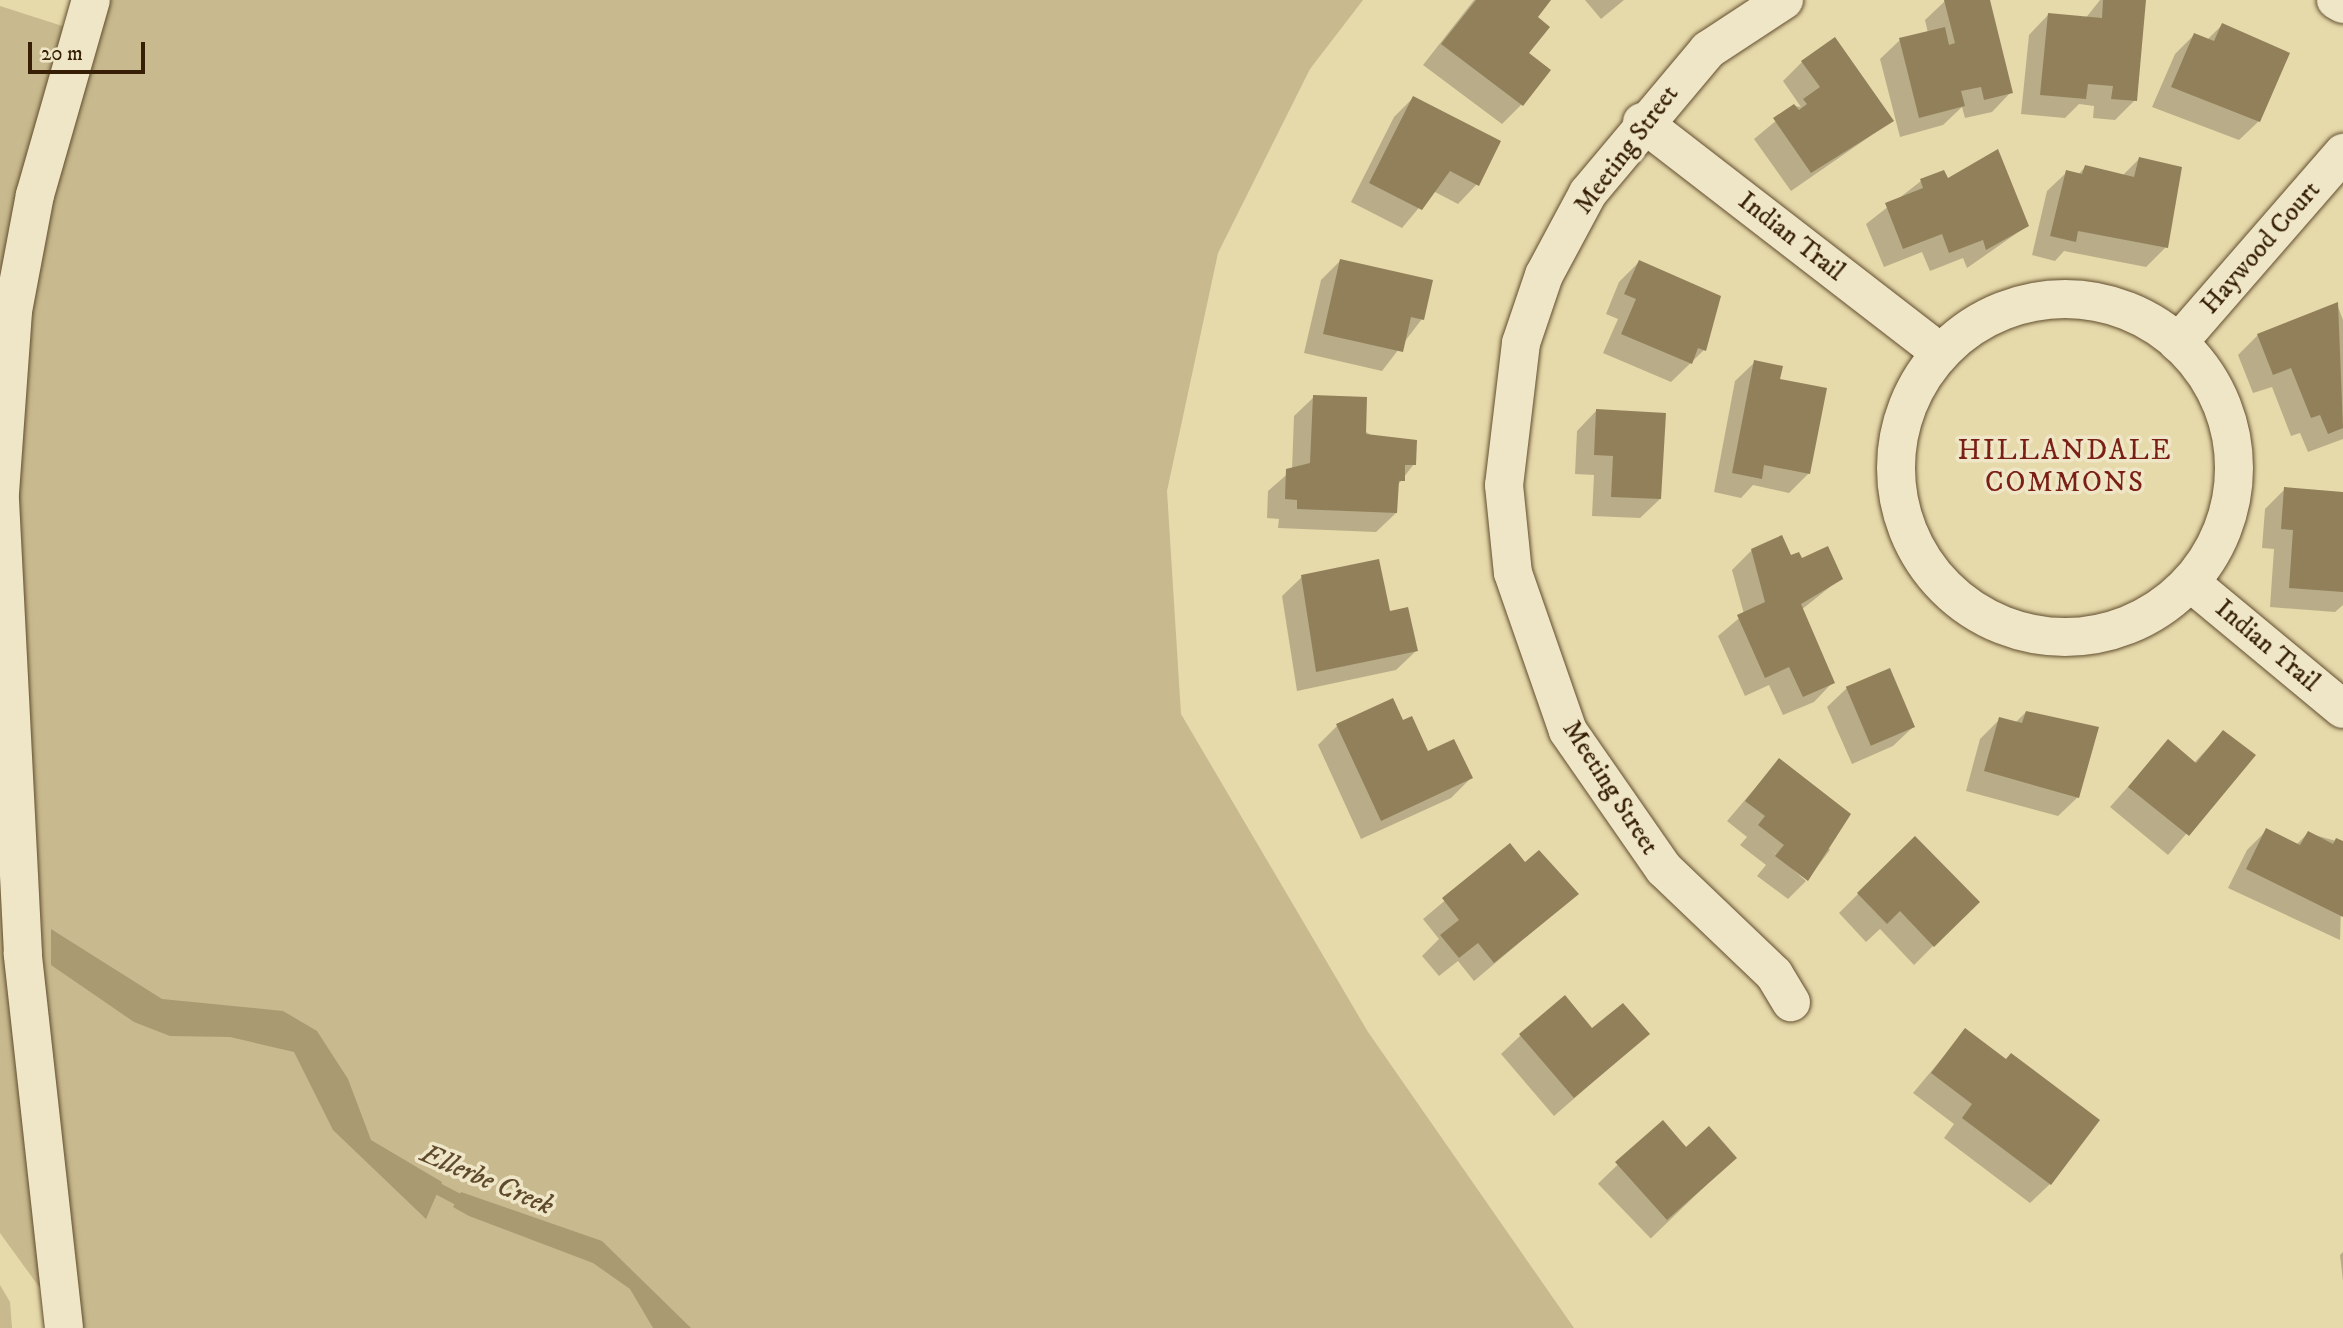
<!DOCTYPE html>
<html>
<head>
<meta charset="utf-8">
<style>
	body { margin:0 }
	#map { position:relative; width:2343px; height:1328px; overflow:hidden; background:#e6d9aa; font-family:"IM FELL DW Pica",serif }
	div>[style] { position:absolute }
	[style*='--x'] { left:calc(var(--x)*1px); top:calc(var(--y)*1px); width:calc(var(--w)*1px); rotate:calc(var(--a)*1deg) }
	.green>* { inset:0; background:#c8b98e }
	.water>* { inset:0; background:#aa9a72 }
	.shadow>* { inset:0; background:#0003; transform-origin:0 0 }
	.stream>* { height:12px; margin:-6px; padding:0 6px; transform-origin:6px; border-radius:6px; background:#aa9a72 }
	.building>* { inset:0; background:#92805b; transform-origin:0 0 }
	.roads { filter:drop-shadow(0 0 2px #624e2e) drop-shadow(0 0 2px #624e2e) }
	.minor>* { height:38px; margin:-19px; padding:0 19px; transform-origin:19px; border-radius:19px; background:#efe6c8 }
	.minor>.ring { margin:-19px; padding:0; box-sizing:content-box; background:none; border:38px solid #efe6c8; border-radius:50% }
	span { translate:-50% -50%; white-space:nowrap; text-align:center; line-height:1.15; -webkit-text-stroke:7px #efe6c8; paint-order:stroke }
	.street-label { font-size:26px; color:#361f05 }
	.neighbourhood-label { font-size:28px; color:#7a1f14; letter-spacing:2px }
	.water-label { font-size:28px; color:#5f4a2b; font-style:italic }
	.scale { position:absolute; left:28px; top:42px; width:117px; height:32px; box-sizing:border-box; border:4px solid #361f05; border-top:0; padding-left:9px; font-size:21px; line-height:24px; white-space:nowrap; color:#361f05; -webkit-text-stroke:5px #efe6c8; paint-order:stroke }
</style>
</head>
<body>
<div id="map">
	<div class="green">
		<i style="clip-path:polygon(101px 0,1363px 0,1310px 69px,1218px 253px,1167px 491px,1181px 714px,1368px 1032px,1574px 1328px,69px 1328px,0 1233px,0 6px,81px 32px)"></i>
		<i style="clip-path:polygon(0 1285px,10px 1302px,12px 1328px,0 1328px)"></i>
	</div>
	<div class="water">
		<i style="clip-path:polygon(51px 929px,162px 999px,283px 1011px,317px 1031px,348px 1079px,371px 1140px,442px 1182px,426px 1219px,333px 1130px,294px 1052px,230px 1037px,170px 1036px,134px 1022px,51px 965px)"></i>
		<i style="clip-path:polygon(461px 1192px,602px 1241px,691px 1328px,653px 1328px,630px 1289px,593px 1263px,469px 1216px,453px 1207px)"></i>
	</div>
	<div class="shadow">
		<i style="clip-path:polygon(1474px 0,1549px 0,1535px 17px,1521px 105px,1502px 124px,1423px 65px)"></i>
		<i style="clip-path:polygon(1585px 0,1624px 0,1601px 19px)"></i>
		<i style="clip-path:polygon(1988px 0,2011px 92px,1992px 112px,1965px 118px,1962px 107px,1943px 125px,1900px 137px,1880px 59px,1900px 40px,1928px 33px,1925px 20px,1945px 1px)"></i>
		<i style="clip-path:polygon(2100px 0,2144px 0,2135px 100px,2115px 120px,2093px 118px,2094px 106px,2079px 104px,2065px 118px,2021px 114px,2029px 35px,2048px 15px,2085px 19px)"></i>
		<i style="clip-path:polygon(2222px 25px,2259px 121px,2239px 140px,2152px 107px,2175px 54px,2194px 35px,2207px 40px)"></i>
		<i style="clip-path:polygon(1802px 62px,1892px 121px,1791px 191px,1754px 139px,1794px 106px,1801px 107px,1783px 81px)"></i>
		<i style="clip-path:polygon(1413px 98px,1477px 184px,1458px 204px,1433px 191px,1402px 228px,1351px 202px,1394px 117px)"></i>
		<i style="clip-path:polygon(2139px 159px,2166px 247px,2146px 267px,2064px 251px,2055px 261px,2032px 255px,2047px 191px,2067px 172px,2078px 175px,2085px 167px,2122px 176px)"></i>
		<i style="clip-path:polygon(1947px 180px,2027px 226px,1967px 268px,1963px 258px,1930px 271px,1922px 252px,1884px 267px,1866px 224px,1921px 181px)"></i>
		<i style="clip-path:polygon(1340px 261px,1422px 319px,1382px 371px,1304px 353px,1321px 280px)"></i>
		<i style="clip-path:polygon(1639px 262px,1719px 297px,1704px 350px,1671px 382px,1603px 353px,1618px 319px,1606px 314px,1619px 282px)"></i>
		<i style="clip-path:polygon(2337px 304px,2343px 320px,2343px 439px,2308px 452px,2300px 433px,2291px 436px,2272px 387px,2253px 393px,2238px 355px,2258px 335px)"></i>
		<i style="clip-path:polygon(1755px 362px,1778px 380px,1809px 473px,1789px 493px,1753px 485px,1741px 498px,1714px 492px,1735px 381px)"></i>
		<i style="clip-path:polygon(1314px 397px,1414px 464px,1397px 486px,1396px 513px,1376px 532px,1278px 528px,1279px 519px,1267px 518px,1268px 491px,1292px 470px,1294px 416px)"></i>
		<i style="clip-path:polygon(1596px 411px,1660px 499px,1640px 518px,1592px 516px,1594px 475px,1575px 474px,1577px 431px)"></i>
		<i style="clip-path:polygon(2285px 489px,2343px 494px,2343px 605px,2335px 612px,2270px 607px,2274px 549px,2262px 548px,2265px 509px)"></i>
		<i style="clip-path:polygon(1752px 550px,1801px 560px,1840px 579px,1801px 610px,1833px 682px,1814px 702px,1783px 715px,1769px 685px,1745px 696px,1718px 636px,1744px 614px,1732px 570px)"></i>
		<i style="clip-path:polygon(1302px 577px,1388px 613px,1416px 651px,1396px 670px,1297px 691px,1282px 596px)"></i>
		<i style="clip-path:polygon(1847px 688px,1913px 727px,1893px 746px,1852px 764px,1827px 707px)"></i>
		<i style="clip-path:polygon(2026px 712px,2078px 797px,2058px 816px,1966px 791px,1980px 739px,2000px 719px,2015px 723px)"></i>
		<i style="clip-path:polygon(1402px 722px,1427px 753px,1471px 778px,1451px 798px,1361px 839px,1318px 745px,1337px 726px)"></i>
		<i style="clip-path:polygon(2223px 732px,2253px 756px,2168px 855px,2110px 807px,2168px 742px,2194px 763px)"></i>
		<i style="clip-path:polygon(1779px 760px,1830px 850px,1807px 880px,1770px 849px,1806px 881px,1788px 899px,1757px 876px,1766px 865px,1740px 845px,1747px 837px,1727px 821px)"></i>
		<i style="clip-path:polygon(2266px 831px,2296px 845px,2308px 833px,2343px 843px,2340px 940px,2228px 888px,2247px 850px)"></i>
		<i style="clip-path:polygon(1914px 838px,1977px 902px,1914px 965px,1880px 929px,1866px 942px,1839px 913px)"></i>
		<i style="clip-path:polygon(1510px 846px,1524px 864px,1577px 894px,1474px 981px,1458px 961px,1439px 976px,1422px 956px,1439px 939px,1423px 919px)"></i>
		<i style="clip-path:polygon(1592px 1030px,1648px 1034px,1554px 1116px,1501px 1054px,1521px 1035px)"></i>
		<i style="clip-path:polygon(1965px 1031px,2050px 1184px,2030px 1203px,1944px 1138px,1954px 1124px,1913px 1093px)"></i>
		<i style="left:1662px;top:1122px;width:76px;height:89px;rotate:46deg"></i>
		<i style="clip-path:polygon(2343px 1252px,2343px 1281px,2340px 1255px)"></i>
	</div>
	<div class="stream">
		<i style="--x:425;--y:1182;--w:52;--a:27.6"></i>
	</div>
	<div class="building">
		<i style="clip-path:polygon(1476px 0,1551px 0,1538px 17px,1550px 27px,1529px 53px,1551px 70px,1523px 106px,1441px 44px)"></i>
		<i style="clip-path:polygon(1944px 0,1990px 0,2013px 93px,1984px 100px,1981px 87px,1961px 91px,1965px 106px,1919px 118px,1899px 38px,1945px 27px,1949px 45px,1955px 43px)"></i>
		<i style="clip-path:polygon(2103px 0,2146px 0,2137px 101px,2111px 99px,2113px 86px,2088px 84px,2086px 99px,2040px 95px,2048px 13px,2102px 18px)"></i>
		<i style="clip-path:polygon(2222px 23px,2290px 53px,2260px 122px,2171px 87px,2194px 33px,2214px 41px)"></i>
		<i style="clip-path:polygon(1835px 37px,1894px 121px,1811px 173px,1773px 118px,1794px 104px,1799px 110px,1807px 104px,1803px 99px,1820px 87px,1801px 61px)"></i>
		<i style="clip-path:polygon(1413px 96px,1501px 141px,1479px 186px,1450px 171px,1422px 210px,1369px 183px)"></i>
		<i style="clip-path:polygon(1998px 149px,2029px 226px,1986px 250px,1983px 240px,1949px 253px,1942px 234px,1903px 249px,1885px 203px,1923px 188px,1920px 179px,1944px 170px,1948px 178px)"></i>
		<i style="clip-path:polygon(2139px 157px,2182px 167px,2168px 248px,2078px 231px,2076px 242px,2050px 236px,2066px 170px,2082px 174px,2085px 165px,2134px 177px)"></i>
		<i style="clip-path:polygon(1340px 259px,1433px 280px,1424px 320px,1411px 317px,1403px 352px,1323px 334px)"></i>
		<i style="clip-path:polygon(1639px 260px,1721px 296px,1706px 351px,1698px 348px,1692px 364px,1621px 334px,1636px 299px,1624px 294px)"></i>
		<i style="clip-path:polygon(2338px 302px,2343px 428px,2328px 434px,2320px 415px,2311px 418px,2291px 368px,2273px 375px,2257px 334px)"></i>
		<i style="clip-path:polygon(1754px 360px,1783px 366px,1780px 379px,1827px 388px,1810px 474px,1764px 465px,1762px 479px,1732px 473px)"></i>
		<i style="clip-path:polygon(1313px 395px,1367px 397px,1366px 434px,1417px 440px,1416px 465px,1405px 465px,1405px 481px,1399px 481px,1397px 513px,1297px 509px,1297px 500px,1285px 499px,1286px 469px,1310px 463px)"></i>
		<i style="clip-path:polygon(1596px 409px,1666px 413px,1661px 499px,1611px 497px,1613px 456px,1594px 455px)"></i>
		<i style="clip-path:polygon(2284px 487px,2343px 492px,2343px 592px,2289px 588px,2293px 530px,2281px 529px)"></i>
		<i style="clip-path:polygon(1782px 535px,1791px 555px,1799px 552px,1802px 558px,1828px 546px,1843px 579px,1801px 604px,1835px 683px,1803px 697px,1789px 667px,1765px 678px,1737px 615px,1765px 602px,1751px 549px)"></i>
		<i style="clip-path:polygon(1379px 559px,1390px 611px,1408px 607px,1418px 651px,1316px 672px,1301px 575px)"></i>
		<i style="left:1890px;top:668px;width:64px;height:48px;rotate:67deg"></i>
		<i style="clip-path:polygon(1393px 698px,1403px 720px,1412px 716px,1428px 751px,1454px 739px,1473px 778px,1381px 821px,1336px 724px)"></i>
		<i style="clip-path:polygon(2026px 711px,2099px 727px,2079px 798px,1984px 771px,1999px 717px,2022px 723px)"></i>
		<i style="clip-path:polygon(2223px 730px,2256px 755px,2189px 836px,2128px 787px,2168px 739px,2196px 763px)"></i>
		<i style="clip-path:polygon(1779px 758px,1851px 814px,1808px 881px,1775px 856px,1784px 845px,1758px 825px,1765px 816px,1745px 801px)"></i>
		<i style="clip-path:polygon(2266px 828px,2300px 845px,2308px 831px,2333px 844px,2336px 838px,2343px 841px,2343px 917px,2246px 869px)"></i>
		<i style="clip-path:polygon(1915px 836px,1980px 902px,1934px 947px,1900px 911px,1887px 924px,1857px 893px)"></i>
		<i style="clip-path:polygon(1510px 843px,1525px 862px,1539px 850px,1579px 894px,1494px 963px,1478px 943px,1459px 958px,1440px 935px,1459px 920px,1442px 898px)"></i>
		<i style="clip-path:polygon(1565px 995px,1592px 1028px,1623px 1003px,1650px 1034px,1574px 1098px,1519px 1034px)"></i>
		<i style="clip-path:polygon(1965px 1028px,2006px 1059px,2011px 1053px,2100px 1120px,2051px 1185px,1962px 1118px,1972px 1104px,1931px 1073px)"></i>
		<i style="clip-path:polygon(1663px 1120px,1686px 1147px,1709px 1126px,1737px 1158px,1667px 1220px,1615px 1162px)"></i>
	</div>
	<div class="roads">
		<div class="minor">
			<i style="--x:1784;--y:0;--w:91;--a:146.7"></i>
			<i style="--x:1708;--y:50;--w:187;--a:130"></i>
			<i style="--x:1588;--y:193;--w:93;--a:118.2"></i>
			<i style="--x:1544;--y:275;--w:72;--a:108.7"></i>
			<i style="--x:1521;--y:343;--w:143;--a:96.8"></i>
			<i style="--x:1504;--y:485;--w:88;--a:84.2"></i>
			<i style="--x:1513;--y:573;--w:167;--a:70.8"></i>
			<i style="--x:1568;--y:731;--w:168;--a:55.2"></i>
			<i style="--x:1664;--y:869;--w:152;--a:43.7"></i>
			<i style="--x:1774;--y:974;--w:33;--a:59"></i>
			<i style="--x:2336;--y:0;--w:8;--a:30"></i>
			<i style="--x:1642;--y:122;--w:376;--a:37.7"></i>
			<i class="ring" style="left:1896px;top:299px;width:300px;height:300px"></i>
			<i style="--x:2178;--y:343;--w:252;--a:-49"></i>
			<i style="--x:2191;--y:583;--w:197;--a:39.7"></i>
			<i style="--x:64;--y:1328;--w:376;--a:-96.3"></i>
			<i style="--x:23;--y:954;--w:462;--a:-92.9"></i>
			<i style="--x:0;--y:493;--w:182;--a:-85.9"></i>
			<i style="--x:13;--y:311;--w:118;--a:-79.3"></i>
			<i style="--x:35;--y:195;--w:203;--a:-74"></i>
		</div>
	</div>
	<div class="street-label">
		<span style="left:1627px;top:150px;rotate:-53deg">Meeting Street</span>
		<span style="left:1791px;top:237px;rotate:38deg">Indian Trail</span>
		<span style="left:2261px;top:248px;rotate:-49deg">Haywood Court</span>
		<span style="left:2267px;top:646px;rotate:40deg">Indian Trail</span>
		<span style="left:1610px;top:788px;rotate:57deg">Meeting Street</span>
	</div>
	<div class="neighbourhood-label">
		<span style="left:2065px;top:467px">HILLANDALE<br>COMMONS</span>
	</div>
	<div class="water-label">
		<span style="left:487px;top:1180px;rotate:23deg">Ellerbe Creek</span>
	</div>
	<div class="scale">20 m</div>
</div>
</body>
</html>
